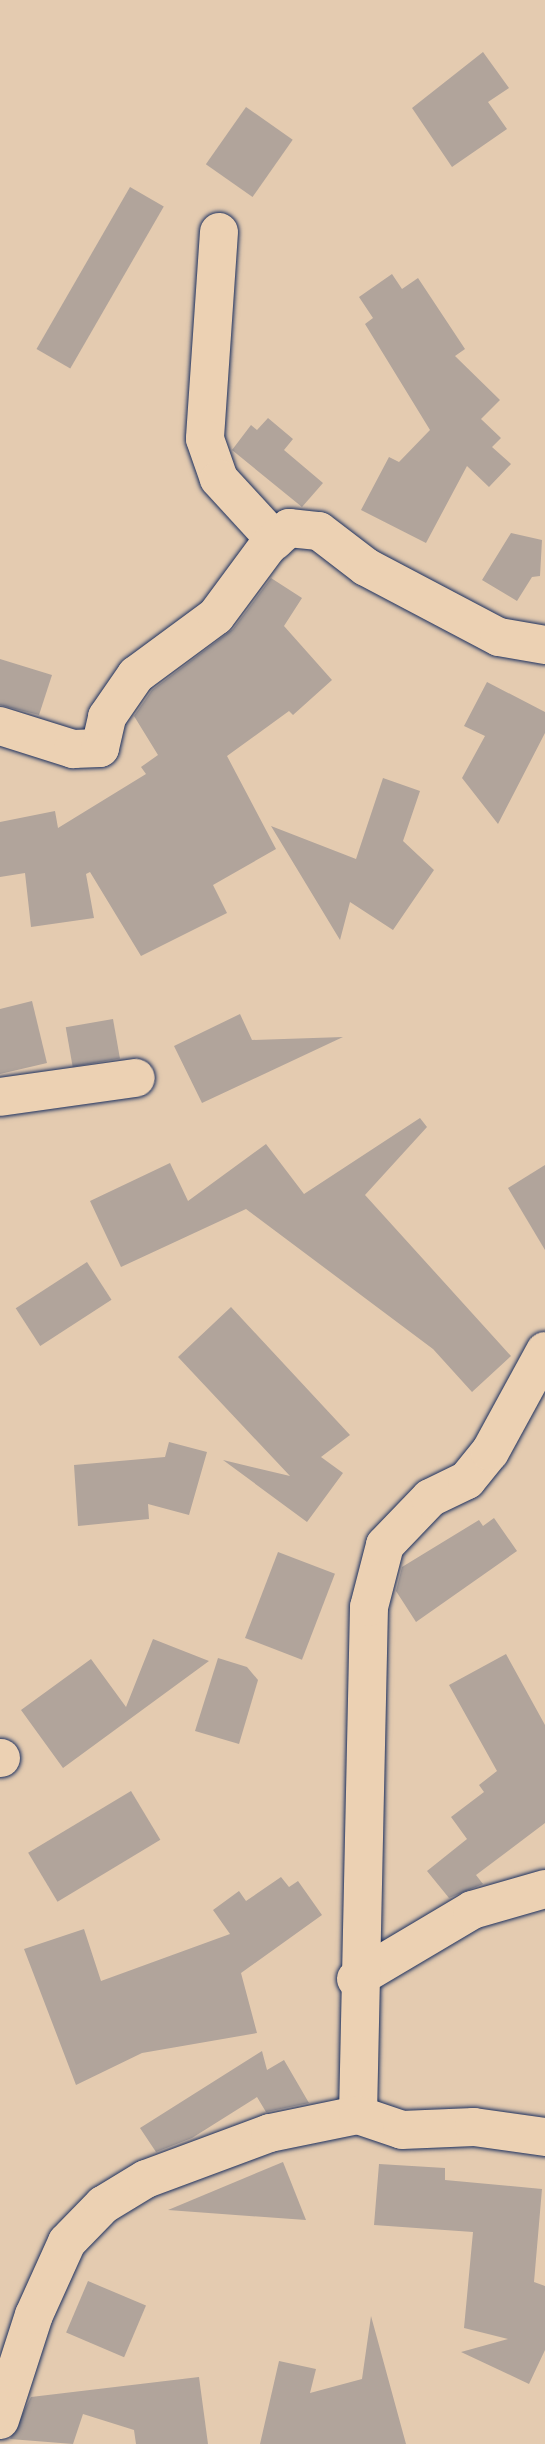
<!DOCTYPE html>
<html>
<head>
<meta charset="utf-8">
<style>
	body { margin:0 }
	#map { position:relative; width:545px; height:2444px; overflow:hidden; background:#e4cbb0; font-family:Kalam,sans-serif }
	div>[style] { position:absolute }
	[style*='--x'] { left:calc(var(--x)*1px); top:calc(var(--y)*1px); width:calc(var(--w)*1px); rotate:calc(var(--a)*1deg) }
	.building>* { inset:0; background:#b1a49b; transform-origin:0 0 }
	.roads { filter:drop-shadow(0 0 2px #1b2f5e) drop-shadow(0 0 2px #1b2f5e) }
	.street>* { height:38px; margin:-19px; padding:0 19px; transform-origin:19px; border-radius:19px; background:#ecd1b3 }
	span { translate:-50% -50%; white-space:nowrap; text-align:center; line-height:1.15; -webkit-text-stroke:5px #ecd1b3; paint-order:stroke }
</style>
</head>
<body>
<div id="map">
	<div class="building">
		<i style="clip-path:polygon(483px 52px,509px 88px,488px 102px,507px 129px,452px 167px,412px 108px)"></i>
		<i style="left:246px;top:107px;width:57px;height:70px;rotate:35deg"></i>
		<i style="left:130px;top:187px;width:39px;height:187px;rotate:30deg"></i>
		<i style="clip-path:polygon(392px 274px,402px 289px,418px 278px,465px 349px,455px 356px,500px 400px,481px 419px,501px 438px,492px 447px,511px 464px,489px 487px,467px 466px,426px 543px,361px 510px,389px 457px,399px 462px,430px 430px,365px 324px,373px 318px,359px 297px)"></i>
		<i style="clip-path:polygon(268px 418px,293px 439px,284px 450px,323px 483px,302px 507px,232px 450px,251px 425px,257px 430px)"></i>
		<i style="clip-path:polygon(511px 533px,542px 540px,540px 576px,532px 577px,517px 601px,482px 580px)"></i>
		<i style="clip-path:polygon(271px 578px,302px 598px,284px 626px,332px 680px,293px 715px,289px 711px,227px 756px,276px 849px,213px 885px,227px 913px,141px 956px,90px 872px,86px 874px,94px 918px,31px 927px,25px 873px,0 877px,0 822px,55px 811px,58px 828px,146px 774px,141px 767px,158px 755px,134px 716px,152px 690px,233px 629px)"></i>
		<i style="clip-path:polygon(0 659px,52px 675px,39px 715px,0 705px)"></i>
		<i style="clip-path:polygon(487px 682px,545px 712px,545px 733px,498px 824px,462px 778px,485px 736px,464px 726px)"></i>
		<i style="clip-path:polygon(383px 778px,420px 791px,403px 841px,434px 870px,393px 930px,350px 902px,340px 940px,271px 826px,356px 859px)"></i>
		<i style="clip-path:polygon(32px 1001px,47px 1063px,0 1074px,0 1009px)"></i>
		<i style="clip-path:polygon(240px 1014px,252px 1040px,343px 1037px,202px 1103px,174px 1046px)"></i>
		<i style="left:113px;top:1019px;width:40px;height:48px;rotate:80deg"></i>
		<i style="clip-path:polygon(420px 1118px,427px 1127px,365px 1195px,511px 1356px,472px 1392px,433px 1349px,246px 1209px,121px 1267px,90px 1201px,170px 1163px,188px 1201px,266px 1144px,304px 1194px)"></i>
		<i style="clip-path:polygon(545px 1165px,545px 1250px,508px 1188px)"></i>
		<i style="left:87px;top:1262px;width:45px;height:85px;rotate:57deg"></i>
		<i style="clip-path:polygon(231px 1307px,350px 1435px,321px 1457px,343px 1473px,307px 1522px,223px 1460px,290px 1476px,178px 1357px)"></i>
		<i style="clip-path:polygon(169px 1442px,207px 1452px,189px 1515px,148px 1504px,149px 1519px,78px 1526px,74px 1465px,165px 1457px)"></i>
		<i style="clip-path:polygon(494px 1518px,517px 1551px,416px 1622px,396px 1591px,402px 1567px,479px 1520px,483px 1526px)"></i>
		<i style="left:278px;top:1552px;width:61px;height:92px;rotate:21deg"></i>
		<i style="clip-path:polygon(153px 1639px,209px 1661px,63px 1768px,21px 1710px,91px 1659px,126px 1707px)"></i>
		<i style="clip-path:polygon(506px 1654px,545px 1725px,545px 1823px,476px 1875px,483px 1884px,449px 1898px,427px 1871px,467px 1839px,451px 1817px,484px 1792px,479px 1785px,497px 1771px,449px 1685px)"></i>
		<i style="clip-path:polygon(218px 1658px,247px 1667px,258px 1680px,239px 1744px,195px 1731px)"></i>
		<i style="left:131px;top:1791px;width:57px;height:120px;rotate:59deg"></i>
		<i style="clip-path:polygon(281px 1877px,289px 1887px,298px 1881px,322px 1915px,241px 1973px,257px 2033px,142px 2053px,76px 2085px,24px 1949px,84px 1929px,101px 1981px,230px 1934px,213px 1910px,239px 1891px,246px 1901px)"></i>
		<i style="clip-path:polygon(262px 2051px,267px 2070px,284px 2060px,309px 2103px,266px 2112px,257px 2097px,192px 2138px,156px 2152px,140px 2128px)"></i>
		<i style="clip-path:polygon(283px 2162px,306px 2220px,168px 2210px)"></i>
		<i style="clip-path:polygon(379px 2164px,445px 2168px,445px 2180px,542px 2189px,534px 2282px,545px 2286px,545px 2350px,529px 2384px,461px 2352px,508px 2339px,464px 2328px,473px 2232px,374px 2225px)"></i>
		<i style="left:88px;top:2281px;width:63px;height:56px;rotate:23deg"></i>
		<i style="clip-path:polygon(371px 2316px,406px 2444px,260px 2444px,279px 2361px,316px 2369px,310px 2393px,362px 2379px)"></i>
		<i style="clip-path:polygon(199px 2377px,208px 2444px,136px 2444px,134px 2430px,83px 2414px,73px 2444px,10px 2439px,31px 2397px)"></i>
	</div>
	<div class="roads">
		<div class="street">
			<i style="--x:219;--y:232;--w:207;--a:93.9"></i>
			<i style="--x:205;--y:439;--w:42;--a:70.7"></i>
			<i style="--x:219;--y:479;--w:83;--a:47.4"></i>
			<i style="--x:0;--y:726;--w:77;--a:17.5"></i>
			<i style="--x:73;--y:749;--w:27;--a:-2"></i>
			<i style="--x:100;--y:748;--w:32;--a:-77"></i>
			<i style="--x:107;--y:717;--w:51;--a:-55.4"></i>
			<i style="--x:136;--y:675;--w:99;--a:-36.4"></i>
			<i style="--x:216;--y:616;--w:86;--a:-53.5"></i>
			<i style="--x:267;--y:547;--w:29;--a:-41"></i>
			<i style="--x:289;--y:528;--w:30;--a:6"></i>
			<i style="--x:319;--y:531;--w:59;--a:37.5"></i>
			<i style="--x:366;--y:567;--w:150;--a:27.8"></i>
			<i style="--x:499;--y:637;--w:47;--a:9.9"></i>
			<i style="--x:0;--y:1097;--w:137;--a:-8"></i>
			<i style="--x:0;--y:1758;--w:1;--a:0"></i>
			<i style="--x:356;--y:1979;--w:135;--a:-30.7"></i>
			<i style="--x:472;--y:1910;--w:76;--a:-16"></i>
			<i style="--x:358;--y:2115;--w:508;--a:-88.76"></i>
			<i style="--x:369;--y:1607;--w:64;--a:-75.5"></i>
			<i style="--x:385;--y:1545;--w:65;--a:-46.2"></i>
			<i style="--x:430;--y:1498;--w:41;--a:-25.9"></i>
			<i style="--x:467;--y:1480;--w:36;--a:-51"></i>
			<i style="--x:490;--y:1452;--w:115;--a:-61.4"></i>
			<i style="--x:0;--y:2420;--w:110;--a:-72.1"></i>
			<i style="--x:34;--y:2315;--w:80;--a:-65.7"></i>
			<i style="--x:67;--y:2242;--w:52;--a:-45.8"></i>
			<i style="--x:103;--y:2205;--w:50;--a:-31.2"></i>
			<i style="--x:146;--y:2179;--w:132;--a:-20.4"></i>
			<i style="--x:270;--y:2133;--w:90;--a:-11.6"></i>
			<i style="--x:358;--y:2115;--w:46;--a:18.8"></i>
			<i style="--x:402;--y:2130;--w:72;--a:-2.4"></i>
			<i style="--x:474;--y:2127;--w:72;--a:8"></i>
		</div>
	</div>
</div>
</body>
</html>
